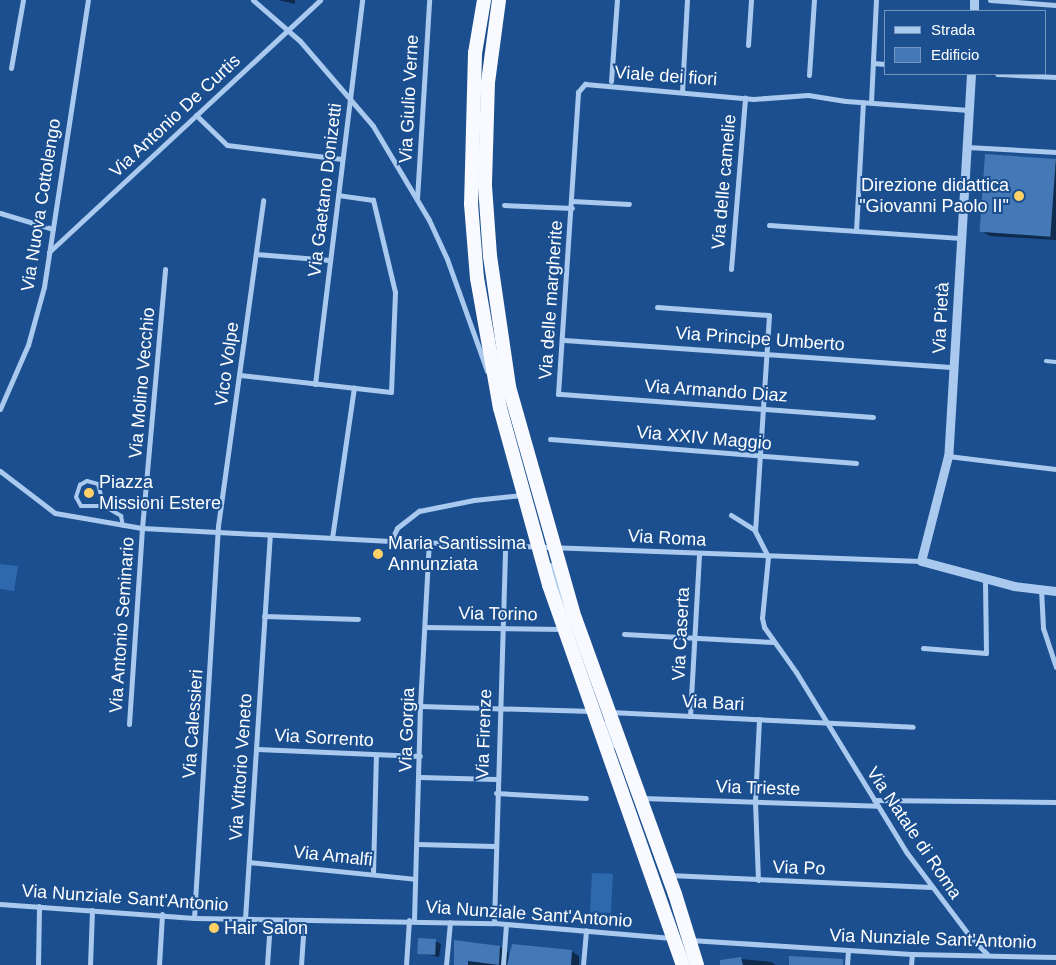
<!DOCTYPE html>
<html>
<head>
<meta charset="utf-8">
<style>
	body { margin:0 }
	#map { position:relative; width:1056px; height:965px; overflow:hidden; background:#1b4f8f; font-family:Arial,sans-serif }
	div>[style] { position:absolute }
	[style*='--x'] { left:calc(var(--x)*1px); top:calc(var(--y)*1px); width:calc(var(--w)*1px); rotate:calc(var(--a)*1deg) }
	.green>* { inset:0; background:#2e69ad; transform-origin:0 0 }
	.shadow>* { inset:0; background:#0007 }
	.building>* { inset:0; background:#4478b7; transform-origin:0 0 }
	.service>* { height:4px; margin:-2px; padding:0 2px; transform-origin:2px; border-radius:2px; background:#a9c9ee }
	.minor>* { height:5px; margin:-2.5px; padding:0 2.5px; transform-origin:2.5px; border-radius:2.5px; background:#a9c9ee }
	.tertiary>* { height:9px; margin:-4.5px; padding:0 4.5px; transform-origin:4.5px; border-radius:4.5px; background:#a9c9ee }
	.trunk-bridge>* { height:14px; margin:-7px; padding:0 7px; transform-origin:7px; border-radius:7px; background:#f8faff }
	.dots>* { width:14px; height:14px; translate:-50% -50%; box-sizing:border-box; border:2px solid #1b4f8f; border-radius:50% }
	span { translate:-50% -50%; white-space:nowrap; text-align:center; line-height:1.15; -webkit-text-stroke:4px #1b4f8f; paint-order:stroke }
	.street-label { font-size:18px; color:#fff }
	.poi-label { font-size:18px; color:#fff }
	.right { translate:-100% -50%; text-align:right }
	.left { translate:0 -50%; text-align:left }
	.legend { position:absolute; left:884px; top:10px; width:162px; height:65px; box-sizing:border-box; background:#1b4f8f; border:1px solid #7695bc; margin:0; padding:6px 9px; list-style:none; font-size:15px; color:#fff }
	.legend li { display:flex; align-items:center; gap:10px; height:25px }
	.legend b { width:25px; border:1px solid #7695bc }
</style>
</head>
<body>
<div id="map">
	<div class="green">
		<i style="clip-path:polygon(0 564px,18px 566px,14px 591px,0 589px)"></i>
		<i style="left:592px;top:873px;width:21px;height:39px;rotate:3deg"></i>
	</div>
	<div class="shadow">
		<i style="clip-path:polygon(278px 0,295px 0,295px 4px)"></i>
		<i style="clip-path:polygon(986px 74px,985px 74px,1032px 74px,1031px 77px,1005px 78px)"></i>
		<i style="clip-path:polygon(1056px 161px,1056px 240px,990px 236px,982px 231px)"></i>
		<i style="clip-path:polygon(435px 941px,441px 944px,439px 957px,418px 953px)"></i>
		<i style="clip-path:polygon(500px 947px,508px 952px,509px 961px,571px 951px,579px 956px,579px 965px,455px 965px)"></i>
		<i style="clip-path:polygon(741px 959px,771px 962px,776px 965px,721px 965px)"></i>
	</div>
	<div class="building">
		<i style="left:985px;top:154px;width:71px;height:78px;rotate:4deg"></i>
		<i style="left:418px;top:938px;width:18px;height:16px;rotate:3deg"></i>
		<i style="clip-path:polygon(454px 940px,500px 946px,499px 965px,468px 961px,468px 965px,454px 965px)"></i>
		<i style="clip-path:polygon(512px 944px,572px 950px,571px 965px,507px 965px)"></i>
		<i style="clip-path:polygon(789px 956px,843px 959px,843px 965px,789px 965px)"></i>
		<i style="clip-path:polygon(741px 957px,743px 965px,720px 965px,720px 960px)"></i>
	</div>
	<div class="service">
		<i style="--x:1046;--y:361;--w:10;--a:6"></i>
		<i style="--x:104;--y:506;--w:23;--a:180"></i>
		<i style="--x:81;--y:506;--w:10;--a:-119"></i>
		<i style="--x:76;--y:497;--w:13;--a:-72"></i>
		<i style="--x:80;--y:485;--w:8;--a:-30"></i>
		<i style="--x:87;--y:481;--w:11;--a:15"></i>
		<i style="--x:98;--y:484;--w:23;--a:75"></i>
		<i style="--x:104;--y:506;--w:20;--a:30"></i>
		<i style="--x:121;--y:516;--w:10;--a:79"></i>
	</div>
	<div class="minor">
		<i style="--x:253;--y:0;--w:62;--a:41.1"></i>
		<i style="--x:300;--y:41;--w:112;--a:49.3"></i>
		<i style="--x:373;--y:126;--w:109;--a:59.2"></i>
		<i style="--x:429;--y:220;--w:43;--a:65.2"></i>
		<i style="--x:447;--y:259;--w:119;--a:70.3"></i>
		<i style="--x:990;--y:0;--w:66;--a:4.3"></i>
		<i style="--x:748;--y:45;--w:45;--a:-86.2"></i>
		<i style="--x:873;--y:63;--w:12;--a:5"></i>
		<i style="--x:11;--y:68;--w:69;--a:-80"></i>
		<i style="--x:997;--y:74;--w:59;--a:2.9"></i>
		<i style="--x:809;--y:75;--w:75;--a:-86.2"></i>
		<i style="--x:611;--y:81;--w:81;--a:-85.8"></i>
		<i style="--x:682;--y:92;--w:92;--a:-86.9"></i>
		<i style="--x:871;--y:102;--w:102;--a:-87.2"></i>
		<i style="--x:196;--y:115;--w:43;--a:44.1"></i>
		<i style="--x:227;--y:145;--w:116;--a:6.9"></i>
		<i style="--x:967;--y:147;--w:89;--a:3.2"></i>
		<i style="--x:417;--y:199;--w:199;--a:-86.5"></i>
		<i style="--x:572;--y:201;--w:57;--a:3"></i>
		<i style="--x:504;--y:205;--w:68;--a:2.5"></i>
		<i style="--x:0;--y:213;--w:55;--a:16.8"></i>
		<i style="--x:769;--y:225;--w:193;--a:3.9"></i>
		<i style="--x:856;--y:231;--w:129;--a:-86.9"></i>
		<i style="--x:49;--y:252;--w:370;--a:-42.9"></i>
		<i style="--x:256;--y:254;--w:74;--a:4.6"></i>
		<i style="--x:731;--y:269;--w:172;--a:-85.3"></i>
		<i style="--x:657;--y:307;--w:112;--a:4.1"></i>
		<i style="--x:769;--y:315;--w:216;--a:93.7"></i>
		<i style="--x:755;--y:531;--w:29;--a:63"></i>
		<i style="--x:564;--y:340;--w:391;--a:4"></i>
		<i style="--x:240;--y:375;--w:152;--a:6.4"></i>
		<i style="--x:391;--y:392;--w:100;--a:-87.7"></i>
		<i style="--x:395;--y:292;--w:95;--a:-103.4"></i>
		<i style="--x:373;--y:200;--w:35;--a:-172"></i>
		<i style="--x:315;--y:384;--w:387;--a:-83"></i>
		<i style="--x:0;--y:409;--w:70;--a:-66.4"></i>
		<i style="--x:28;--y:345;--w:60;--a:-74.6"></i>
		<i style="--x:44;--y:287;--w:290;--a:-81.3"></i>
		<i style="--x:873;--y:417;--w:316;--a:-175.8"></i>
		<i style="--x:558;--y:394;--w:303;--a:-86.2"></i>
		<i style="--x:578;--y:92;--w:11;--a:-49"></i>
		<i style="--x:585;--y:84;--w:169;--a:5.1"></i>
		<i style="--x:753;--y:99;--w:55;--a:-4.2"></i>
		<i style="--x:808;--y:95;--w:38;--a:9"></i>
		<i style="--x:846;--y:101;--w:123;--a:4.2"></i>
		<i style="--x:550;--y:439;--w:307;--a:4.5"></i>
		<i style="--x:948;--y:456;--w:109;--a:6.9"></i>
		<i style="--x:0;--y:471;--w:69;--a:37.4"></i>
		<i style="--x:55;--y:513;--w:88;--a:9.8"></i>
		<i style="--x:142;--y:528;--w:249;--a:3"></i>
		<i style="--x:391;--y:541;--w:530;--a:2.16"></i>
		<i style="--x:731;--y:515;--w:28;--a:32"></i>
		<i style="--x:332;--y:538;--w:152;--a:-81.7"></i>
		<i style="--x:391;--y:541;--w:14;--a:-65"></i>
		<i style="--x:397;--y:528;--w:28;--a:-38"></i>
		<i style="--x:419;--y:511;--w:56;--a:-11.3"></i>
		<i style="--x:474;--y:500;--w:48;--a:-5.9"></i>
		<i style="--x:768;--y:557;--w:61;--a:95.6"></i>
		<i style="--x:762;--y:618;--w:9;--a:77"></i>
		<i style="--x:764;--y:627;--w:55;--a:54.6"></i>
		<i style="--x:796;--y:672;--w:212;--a:58.5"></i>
		<i style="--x:907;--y:853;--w:108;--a:52.9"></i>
		<i style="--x:972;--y:939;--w:21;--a:45"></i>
		<i style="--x:550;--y:565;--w:52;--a:71.9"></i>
		<i style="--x:1041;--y:589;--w:39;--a:87"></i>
		<i style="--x:1043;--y:628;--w:41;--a:71.6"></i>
		<i style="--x:264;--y:616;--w:94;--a:1.8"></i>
		<i style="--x:425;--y:627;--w:138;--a:0.8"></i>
		<i style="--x:624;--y:634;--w:150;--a:3.1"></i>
		<i style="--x:923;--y:648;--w:63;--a:4.5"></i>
		<i style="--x:986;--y:653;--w:74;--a:-90.8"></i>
		<i style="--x:420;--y:706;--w:172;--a:1.7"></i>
		<i style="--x:610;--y:712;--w:303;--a:2.8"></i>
		<i style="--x:690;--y:716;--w:162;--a:-86.8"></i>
		<i style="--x:605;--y:723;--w:24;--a:68"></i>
		<i style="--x:129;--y:724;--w:196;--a:-86.2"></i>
		<i style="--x:142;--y:528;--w:260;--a:-84.9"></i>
		<i style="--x:257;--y:749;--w:163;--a:2.5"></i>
		<i style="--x:419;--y:777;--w:77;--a:1.5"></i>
		<i style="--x:496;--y:793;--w:90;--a:3.2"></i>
		<i style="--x:642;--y:798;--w:236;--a:1.9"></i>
		<i style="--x:874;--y:800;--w:182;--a:0.6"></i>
		<i style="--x:417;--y:844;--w:77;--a:1.5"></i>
		<i style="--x:249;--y:862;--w:167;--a:5.8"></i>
		<i style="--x:373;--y:874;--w:119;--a:-88.6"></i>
		<i style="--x:669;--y:875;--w:262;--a:2.6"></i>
		<i style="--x:758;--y:880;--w:79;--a:-92.2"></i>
		<i style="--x:755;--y:801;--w:82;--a:-87.2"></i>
		<i style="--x:0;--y:904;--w:195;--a:4.1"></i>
		<i style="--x:194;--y:918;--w:300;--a:1"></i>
		<i style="--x:494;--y:923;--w:178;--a:4.8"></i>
		<i style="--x:194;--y:918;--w:393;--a:-86.5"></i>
		<i style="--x:218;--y:526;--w:329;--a:-82.1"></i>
		<i style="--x:245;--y:919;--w:385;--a:-86.3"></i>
		<i style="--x:414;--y:920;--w:214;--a:-88.4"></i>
		<i style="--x:420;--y:706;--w:164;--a:-86.9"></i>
		<i style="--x:494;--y:923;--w:378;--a:-88.3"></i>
		<i style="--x:690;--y:940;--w:222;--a:3.6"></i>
		<i style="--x:912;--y:954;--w:144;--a:1.2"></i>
		<i style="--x:38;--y:965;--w:59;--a:-89"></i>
		<i style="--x:90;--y:965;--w:55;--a:-87.9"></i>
		<i style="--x:159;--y:965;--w:51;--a:-86.6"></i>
		<i style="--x:267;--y:965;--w:44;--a:-86.1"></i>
		<i style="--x:301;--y:965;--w:44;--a:-86.1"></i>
		<i style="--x:406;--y:965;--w:45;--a:-86.2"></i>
		<i style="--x:446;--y:965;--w:43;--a:-84.7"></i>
		<i style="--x:503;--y:965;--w:41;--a:-85.8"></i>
		<i style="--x:583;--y:965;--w:35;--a:-85"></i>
		<i style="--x:847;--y:965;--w:15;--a:-86"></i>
		<i style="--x:911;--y:965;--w:11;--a:-85"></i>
	</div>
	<div class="tertiary">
		<i style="--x:974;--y:11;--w:11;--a:-90"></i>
		<i style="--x:971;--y:74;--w:383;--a:93.4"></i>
		<i style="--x:948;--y:456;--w:108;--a:104.4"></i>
		<i style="--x:921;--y:561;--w:96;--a:15"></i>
		<i style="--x:1014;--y:586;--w:42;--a:6.8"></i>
	</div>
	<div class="trunk-bridge">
		<i style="--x:484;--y:0;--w:54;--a:99.6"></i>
		<i style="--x:475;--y:53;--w:151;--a:91.5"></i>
		<i style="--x:471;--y:204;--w:74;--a:85.4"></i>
		<i style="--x:477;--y:278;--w:132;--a:80"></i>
		<i style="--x:500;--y:408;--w:184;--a:74.5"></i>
		<i style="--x:549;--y:585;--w:403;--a:70.6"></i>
		<i style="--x:499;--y:0;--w:83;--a:97.6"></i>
		<i style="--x:488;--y:82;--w:104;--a:91.7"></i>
		<i style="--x:485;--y:186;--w:70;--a:85.9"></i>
		<i style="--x:490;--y:256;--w:132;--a:81.7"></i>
		<i style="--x:509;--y:387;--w:240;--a:74.1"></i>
		<i style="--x:575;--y:618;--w:294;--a:70.1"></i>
		<i style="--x:675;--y:894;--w:74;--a:72.8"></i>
	</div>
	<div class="dots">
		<i style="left:1019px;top:196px;background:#ffd166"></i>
		<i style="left:89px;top:493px;background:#ffd166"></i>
		<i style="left:378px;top:554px;background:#ffd166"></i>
		<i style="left:214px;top:928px;background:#ffd166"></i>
	</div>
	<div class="street-label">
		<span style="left:666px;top:76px;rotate:4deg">Viale dei fiori</span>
		<span style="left:409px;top:99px;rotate:-87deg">Via Giulio Verne</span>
		<span style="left:175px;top:116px;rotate:-43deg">Via Antonio De Curtis</span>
		<span style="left:724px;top:182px;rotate:-85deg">Via delle camelie</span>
		<span style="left:325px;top:190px;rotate:-83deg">Via Gaetano Donizetti</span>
		<span style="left:41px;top:205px;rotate:-81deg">Via Nuova Cottolengo</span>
		<span style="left:551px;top:300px;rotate:-86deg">Via delle margherite</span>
		<span style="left:941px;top:318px;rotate:-87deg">Via Pietà</span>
		<span style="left:760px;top:339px;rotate:4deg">Via Principe Umberto</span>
		<span style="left:227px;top:364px;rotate:-82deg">Vico Volpe</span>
		<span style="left:142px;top:383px;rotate:-85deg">Via Molino Vecchio</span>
		<span style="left:716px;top:391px;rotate:4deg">Via Armando Diaz</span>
		<span style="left:704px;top:438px;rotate:5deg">Via XXIV Maggio</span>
		<span style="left:667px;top:538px;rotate:3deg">Via Roma</span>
		<span style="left:498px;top:614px;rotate:1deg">Via Torino</span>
		<span style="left:122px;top:625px;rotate:-86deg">Via Antonio Seminario</span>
		<span style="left:681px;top:634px;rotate:-87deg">Via Caserta</span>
		<span style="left:713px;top:703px;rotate:3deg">Via Bari</span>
		<span style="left:193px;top:724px;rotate:-86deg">Via Calessieri</span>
		<span style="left:407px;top:730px;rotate:-88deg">Via Gorgia</span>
		<span style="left:484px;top:734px;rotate:-88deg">Via Firenze</span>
		<span style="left:324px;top:738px;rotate:3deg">Via Sorrento</span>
		<span style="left:241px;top:767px;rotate:-86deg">Via Vittorio Veneto</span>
		<span style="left:758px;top:788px;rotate:2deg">Via Trieste</span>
		<span style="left:914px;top:833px;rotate:56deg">Via Natale di Roma</span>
		<span style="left:333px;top:856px;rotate:6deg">Via Amalfi</span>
		<span style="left:799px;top:868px;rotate:2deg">Via Po</span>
		<span style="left:125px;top:898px;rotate:4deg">Via Nunziale Sant'Antonio</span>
		<span style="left:529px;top:914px;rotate:4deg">Via Nunziale Sant'Antonio</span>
		<span style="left:933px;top:939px;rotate:2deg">Via Nunziale Sant'Antonio</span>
	</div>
	<div class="poi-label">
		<span class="right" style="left:1009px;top:196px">Direzione didattica<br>"Giovanni Paolo II"</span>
		<span class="left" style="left:99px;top:493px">Piazza<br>Missioni Estere</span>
		<span class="left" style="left:388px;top:554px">Maria Santissima<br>Annunziata</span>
		<span class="left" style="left:224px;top:928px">Hair Salon</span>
	</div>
	<ul class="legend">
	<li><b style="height:6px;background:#a9c9ee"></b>Strada</li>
	<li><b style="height:14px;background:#4478b7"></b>Edificio</li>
	</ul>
</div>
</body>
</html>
